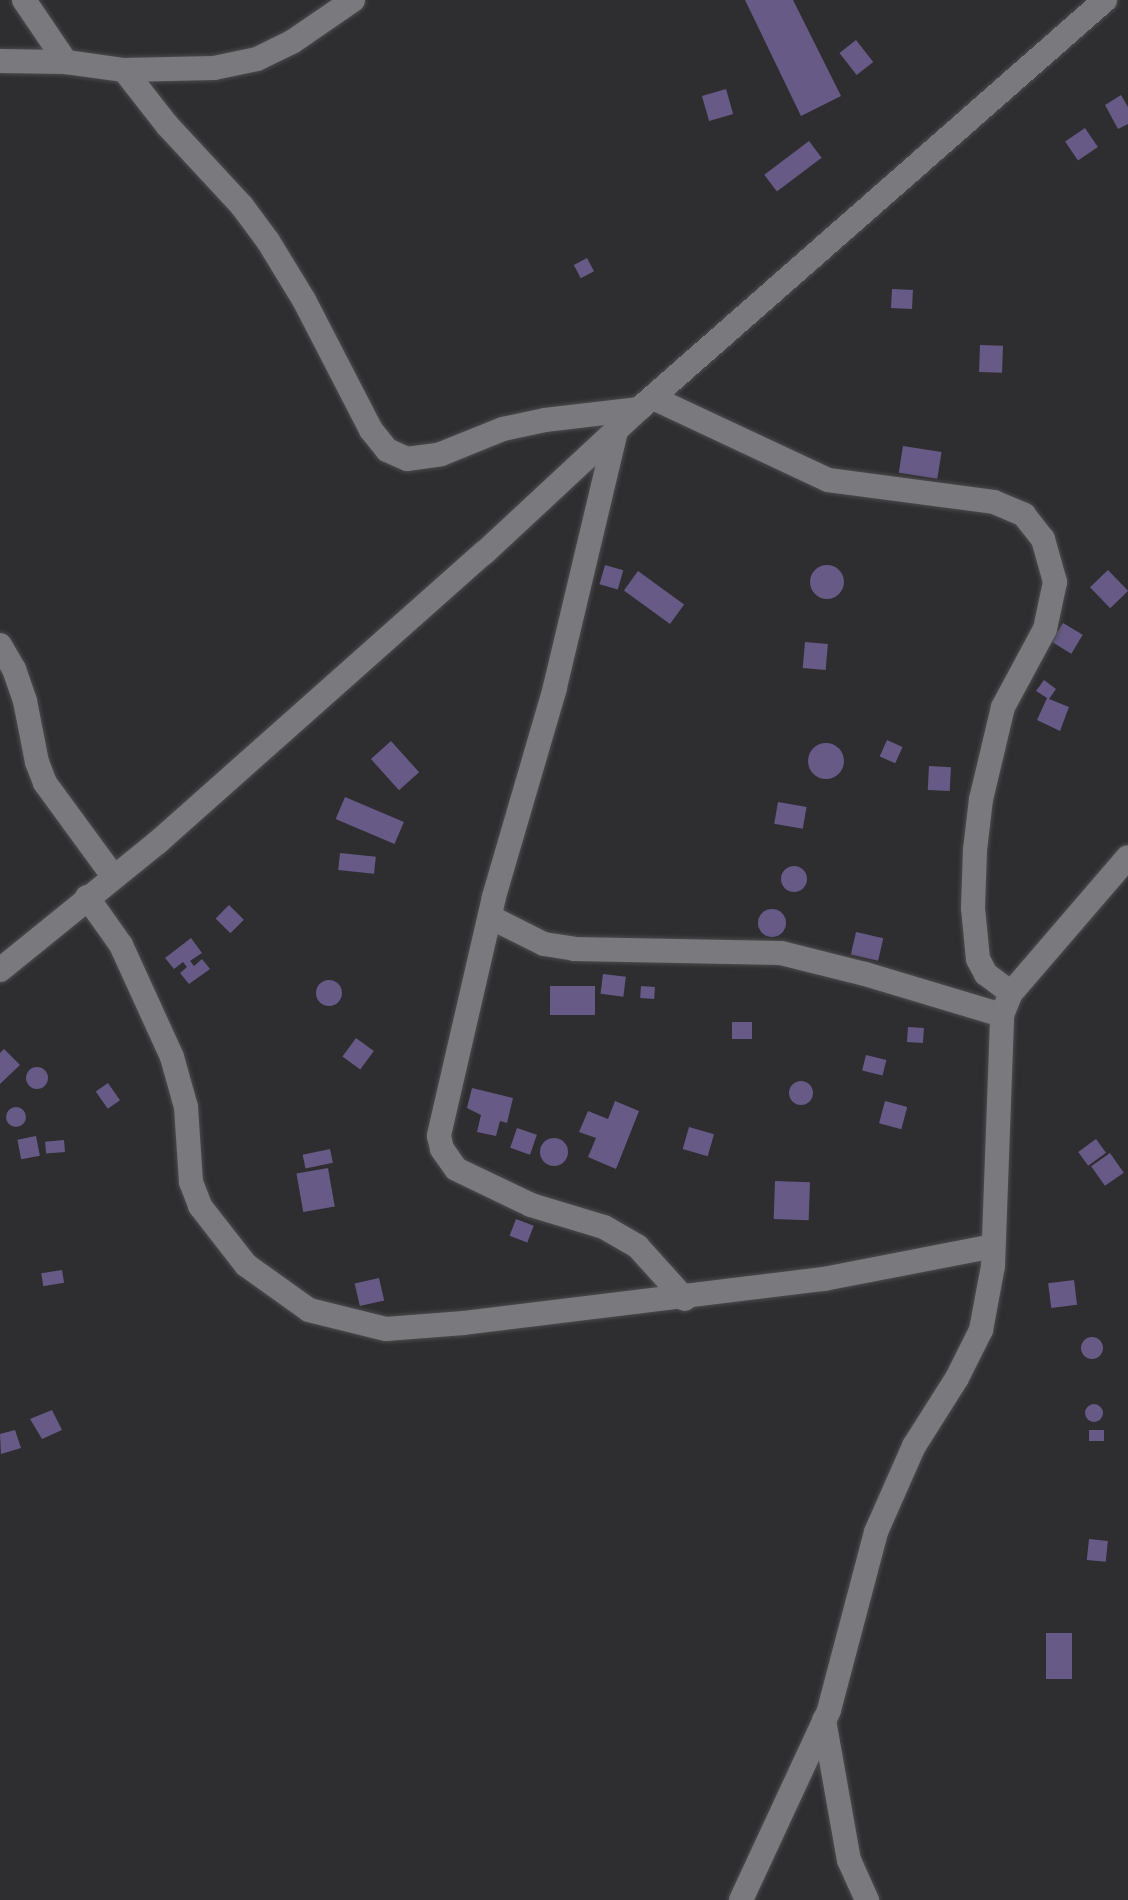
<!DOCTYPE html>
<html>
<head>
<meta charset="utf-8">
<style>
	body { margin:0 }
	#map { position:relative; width:1128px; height:1900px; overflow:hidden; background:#2e2e30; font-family:"Open Sans",sans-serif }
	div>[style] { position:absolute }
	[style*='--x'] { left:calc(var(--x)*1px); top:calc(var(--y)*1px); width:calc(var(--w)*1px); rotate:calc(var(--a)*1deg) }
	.building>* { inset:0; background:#675a87; transform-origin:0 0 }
	.round { border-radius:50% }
	.roads { filter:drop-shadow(0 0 2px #4c4b4d) drop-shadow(0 0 2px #4c4b4d) }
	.minor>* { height:24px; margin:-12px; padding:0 12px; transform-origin:12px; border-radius:12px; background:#7a797d }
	span { translate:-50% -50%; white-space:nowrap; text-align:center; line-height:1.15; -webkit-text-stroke:6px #252427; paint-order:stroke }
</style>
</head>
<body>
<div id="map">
	<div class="building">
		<i style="clip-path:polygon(745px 0,793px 0,841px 96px,801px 116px)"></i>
		<i style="left:856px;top:40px;width:28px;height:21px;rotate:52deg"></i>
		<i style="left:726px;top:89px;width:26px;height:25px;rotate:74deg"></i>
		<i style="clip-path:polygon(1121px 95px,1128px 107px,1128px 124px,1118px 129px,1105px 105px)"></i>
		<i style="left:1085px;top:128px;width:23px;height:24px;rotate:56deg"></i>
		<i style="left:809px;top:141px;width:21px;height:56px;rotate:53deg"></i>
		<i style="left:587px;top:258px;width:15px;height:15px;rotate:62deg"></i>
		<i style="left:892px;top:289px;width:21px;height:19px;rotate:3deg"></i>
		<i style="left:980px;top:345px;width:23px;height:27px;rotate:2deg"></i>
		<i style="left:903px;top:446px;width:39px;height:27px;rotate:9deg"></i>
		<i style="left:605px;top:565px;width:19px;height:20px;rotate:16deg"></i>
		<i class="round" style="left:810px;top:565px;width:34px;height:34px"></i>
		<i style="left:1108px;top:570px;width:29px;height:25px;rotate:46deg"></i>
		<i style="left:638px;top:571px;width:57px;height:24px;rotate:36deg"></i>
		<i style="left:1063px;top:623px;width:23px;height:22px;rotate:31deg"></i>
		<i style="left:805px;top:642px;width:23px;height:26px;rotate:5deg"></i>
		<i style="clip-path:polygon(1044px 680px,1056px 689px,1049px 699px,1069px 707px,1060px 731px,1037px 720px,1047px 698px,1036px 691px)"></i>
		<i style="left:887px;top:740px;width:17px;height:18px;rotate:24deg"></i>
		<i style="left:391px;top:741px;width:42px;height:27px;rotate:48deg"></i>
		<i class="round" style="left:808px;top:743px;width:36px;height:36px"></i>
		<i style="left:929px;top:766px;width:22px;height:24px;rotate:3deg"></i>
		<i style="left:345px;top:797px;width:64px;height:24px;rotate:23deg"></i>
		<i style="left:778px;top:802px;width:29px;height:22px;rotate:10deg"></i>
		<i style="left:340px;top:853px;width:36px;height:17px;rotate:6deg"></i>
		<i class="round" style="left:781px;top:866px;width:26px;height:26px"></i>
		<i style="left:229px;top:905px;width:21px;height:19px;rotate:45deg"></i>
		<i class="round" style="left:758px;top:909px;width:28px;height:28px"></i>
		<i style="left:856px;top:932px;width:28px;height:23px;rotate:13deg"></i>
		<i style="clip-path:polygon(191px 938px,202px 953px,190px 961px,194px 966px,202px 959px,210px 969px,189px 984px,180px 973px,187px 967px,183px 962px,174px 969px,165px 958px)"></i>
		<i style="left:603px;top:974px;width:23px;height:20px;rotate:7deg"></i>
		<i class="round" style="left:316px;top:980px;width:26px;height:26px"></i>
		<i style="left:550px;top:986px;width:45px;height:29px"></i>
		<i style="left:641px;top:986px;width:14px;height:12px;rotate:4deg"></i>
		<i style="left:732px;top:1022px;width:20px;height:17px"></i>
		<i style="left:908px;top:1027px;width:16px;height:15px;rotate:4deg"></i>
		<i style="left:356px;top:1038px;width:22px;height:23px;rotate:36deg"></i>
		<i style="clip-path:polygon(4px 1049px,20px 1065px,0 1084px,0 1053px)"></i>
		<i style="left:866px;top:1055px;width:21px;height:16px;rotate:14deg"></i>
		<i class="round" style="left:26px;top:1067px;width:22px;height:22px"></i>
		<i class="round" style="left:789px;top:1081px;width:24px;height:24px"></i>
		<i style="left:108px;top:1083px;width:21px;height:15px;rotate:55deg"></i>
		<i style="clip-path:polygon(472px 1088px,513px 1098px,507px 1123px,500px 1121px,496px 1136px,477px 1132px,481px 1115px,467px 1108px)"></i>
		<i style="clip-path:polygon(615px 1101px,639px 1111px,616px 1169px,588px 1157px,596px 1138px,579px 1132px,588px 1111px,608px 1119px)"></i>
		<i style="left:885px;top:1101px;width:23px;height:23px;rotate:15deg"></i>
		<i class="round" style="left:6px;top:1107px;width:20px;height:20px"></i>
		<i style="left:689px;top:1127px;width:26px;height:23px;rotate:16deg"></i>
		<i style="left:517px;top:1128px;width:21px;height:21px;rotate:19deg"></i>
		<i style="left:36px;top:1136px;width:20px;height:19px;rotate:79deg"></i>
		<i class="round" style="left:540px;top:1138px;width:28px;height:28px"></i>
		<i style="left:1096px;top:1139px;width:17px;height:22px;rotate:54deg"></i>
		<i style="left:64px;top:1140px;width:12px;height:19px;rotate:85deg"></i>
		<i style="left:330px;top:1149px;width:14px;height:28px;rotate:78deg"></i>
		<i style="left:1110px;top:1153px;width:24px;height:23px;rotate:55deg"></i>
		<i style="left:328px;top:1168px;width:39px;height:32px;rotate:80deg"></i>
		<i style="left:775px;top:1181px;width:35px;height:38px;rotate:2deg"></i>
		<i style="left:516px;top:1219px;width:19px;height:18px;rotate:21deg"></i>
		<i style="left:62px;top:1270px;width:13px;height:21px;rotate:81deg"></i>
		<i style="left:379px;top:1278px;width:23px;height:25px;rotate:77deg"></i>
		<i style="left:1074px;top:1280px;width:25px;height:26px;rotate:83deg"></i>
		<i class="round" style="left:1081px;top:1337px;width:22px;height:22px"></i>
		<i class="round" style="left:1085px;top:1404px;width:18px;height:18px"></i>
		<i style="clip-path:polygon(52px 1410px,62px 1430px,42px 1439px,30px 1419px)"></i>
		<i style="clip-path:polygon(15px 1430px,21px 1448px,1px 1454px,0 1434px)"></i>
		<i style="left:1089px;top:1430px;width:15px;height:11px"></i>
		<i style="left:1089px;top:1539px;width:19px;height:21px;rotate:6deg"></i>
		<i style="left:1046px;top:1633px;width:26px;height:46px"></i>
	</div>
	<div class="roads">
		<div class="minor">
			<i style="--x:24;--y:0;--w:75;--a:55.9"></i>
			<i style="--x:0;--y:61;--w:66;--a:0.9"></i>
			<i style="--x:66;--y:62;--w:59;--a:7.9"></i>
			<i style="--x:124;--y:70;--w:90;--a:-1.3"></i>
			<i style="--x:214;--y:68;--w:44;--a:-11.8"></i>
			<i style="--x:257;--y:59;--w:39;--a:-26"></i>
			<i style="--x:292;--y:42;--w:74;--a:-34.5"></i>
			<i style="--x:124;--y:70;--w:70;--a:52"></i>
			<i style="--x:167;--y:125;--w:110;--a:47.2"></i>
			<i style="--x:242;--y:206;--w:44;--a:53.4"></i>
			<i style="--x:268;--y:241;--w:69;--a:58.6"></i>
			<i style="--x:304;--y:300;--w:146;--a:62.7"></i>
			<i style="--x:371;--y:430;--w:26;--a:51"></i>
			<i style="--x:387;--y:450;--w:22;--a:24"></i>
			<i style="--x:407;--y:459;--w:34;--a:-8"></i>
			<i style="--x:441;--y:454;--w:67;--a:-22"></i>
			<i style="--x:503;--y:429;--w:43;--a:-12.1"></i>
			<i style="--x:545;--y:420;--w:95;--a:-6.7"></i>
			<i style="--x:653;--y:398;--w:193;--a:25.1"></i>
			<i style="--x:828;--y:480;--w:167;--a:7.5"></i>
			<i style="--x:994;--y:502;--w:33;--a:23"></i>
			<i style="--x:1024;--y:515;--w:31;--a:52"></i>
			<i style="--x:1043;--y:539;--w:45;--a:74.4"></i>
			<i style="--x:1055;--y:582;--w:48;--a:102"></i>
			<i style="--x:1045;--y:629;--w:89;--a:118.3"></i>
			<i style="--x:1003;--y:707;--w:95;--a:103.4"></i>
			<i style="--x:981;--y:799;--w:51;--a:96.7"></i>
			<i style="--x:975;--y:850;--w:58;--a:92"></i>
			<i style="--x:973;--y:908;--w:51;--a:84.4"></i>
			<i style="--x:978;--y:959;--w:17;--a:62"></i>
			<i style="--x:986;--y:974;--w:31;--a:37"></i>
			<i style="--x:616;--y:431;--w:264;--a:103.4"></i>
			<i style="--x:555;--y:688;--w:218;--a:106.3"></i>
			<i style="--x:494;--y:897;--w:245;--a:103"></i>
			<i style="--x:439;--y:1136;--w:13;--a:77"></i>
			<i style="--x:442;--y:1149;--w:24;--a:55"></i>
			<i style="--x:456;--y:1169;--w:83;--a:25.6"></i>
			<i style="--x:531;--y:1205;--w:76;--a:16.8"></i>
			<i style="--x:604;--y:1227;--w:39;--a:30"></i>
			<i style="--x:638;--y:1247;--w:70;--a:47.9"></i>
			<i style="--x:0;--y:645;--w:28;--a:60"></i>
			<i style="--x:14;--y:669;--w:34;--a:71"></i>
			<i style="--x:25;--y:701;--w:62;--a:78.9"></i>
			<i style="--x:37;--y:762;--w:22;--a:69"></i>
			<i style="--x:45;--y:783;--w:115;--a:53.8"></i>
			<i style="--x:87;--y:897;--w:59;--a:54.7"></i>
			<i style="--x:121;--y:945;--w:123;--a:65.5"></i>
			<i style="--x:172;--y:1057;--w:52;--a:74.4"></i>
			<i style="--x:186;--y:1107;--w:75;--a:86.2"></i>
			<i style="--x:191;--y:1182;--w:26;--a:69"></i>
			<i style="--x:200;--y:1206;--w:75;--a:52.1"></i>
			<i style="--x:246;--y:1265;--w:77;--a:35.5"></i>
			<i style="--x:309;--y:1310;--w:79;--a:13.9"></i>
			<i style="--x:386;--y:1329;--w:78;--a:-4.4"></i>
			<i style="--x:464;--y:1323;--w:363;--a:-7"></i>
			<i style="--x:824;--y:1279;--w:172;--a:-11"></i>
			<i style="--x:490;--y:917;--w:60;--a:26.6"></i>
			<i style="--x:544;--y:944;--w:30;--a:9"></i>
			<i style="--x:574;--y:949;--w:207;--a:1.1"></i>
			<i style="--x:781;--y:953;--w:87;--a:14"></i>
			<i style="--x:865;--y:974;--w:143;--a:16.7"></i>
			<i style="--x:0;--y:970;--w:203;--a:-39"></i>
			<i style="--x:158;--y:842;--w:436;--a:-41.6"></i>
			<i style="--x:484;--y:553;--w:212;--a:-42.9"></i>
			<i style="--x:639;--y:409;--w:620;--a:-41.27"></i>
			<i style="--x:824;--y:1720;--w:142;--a:79.9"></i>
			<i style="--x:849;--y:1860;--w:44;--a:65.8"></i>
			<i style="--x:741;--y:1900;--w:209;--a:-65.1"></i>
			<i style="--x:829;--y:1710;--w:184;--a:-75.2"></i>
			<i style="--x:876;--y:1532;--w:94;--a:-66.2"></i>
			<i style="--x:914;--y:1446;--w:80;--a:-57.7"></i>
			<i style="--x:957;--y:1378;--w:54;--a:-63.4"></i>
			<i style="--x:981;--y:1330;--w:65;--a:-79.4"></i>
			<i style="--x:993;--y:1266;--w:251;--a:-87.9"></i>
			<i style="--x:1002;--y:1015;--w:24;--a:-68"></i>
			<i style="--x:1011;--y:993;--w:179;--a:-49.3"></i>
		</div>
	</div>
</div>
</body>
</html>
